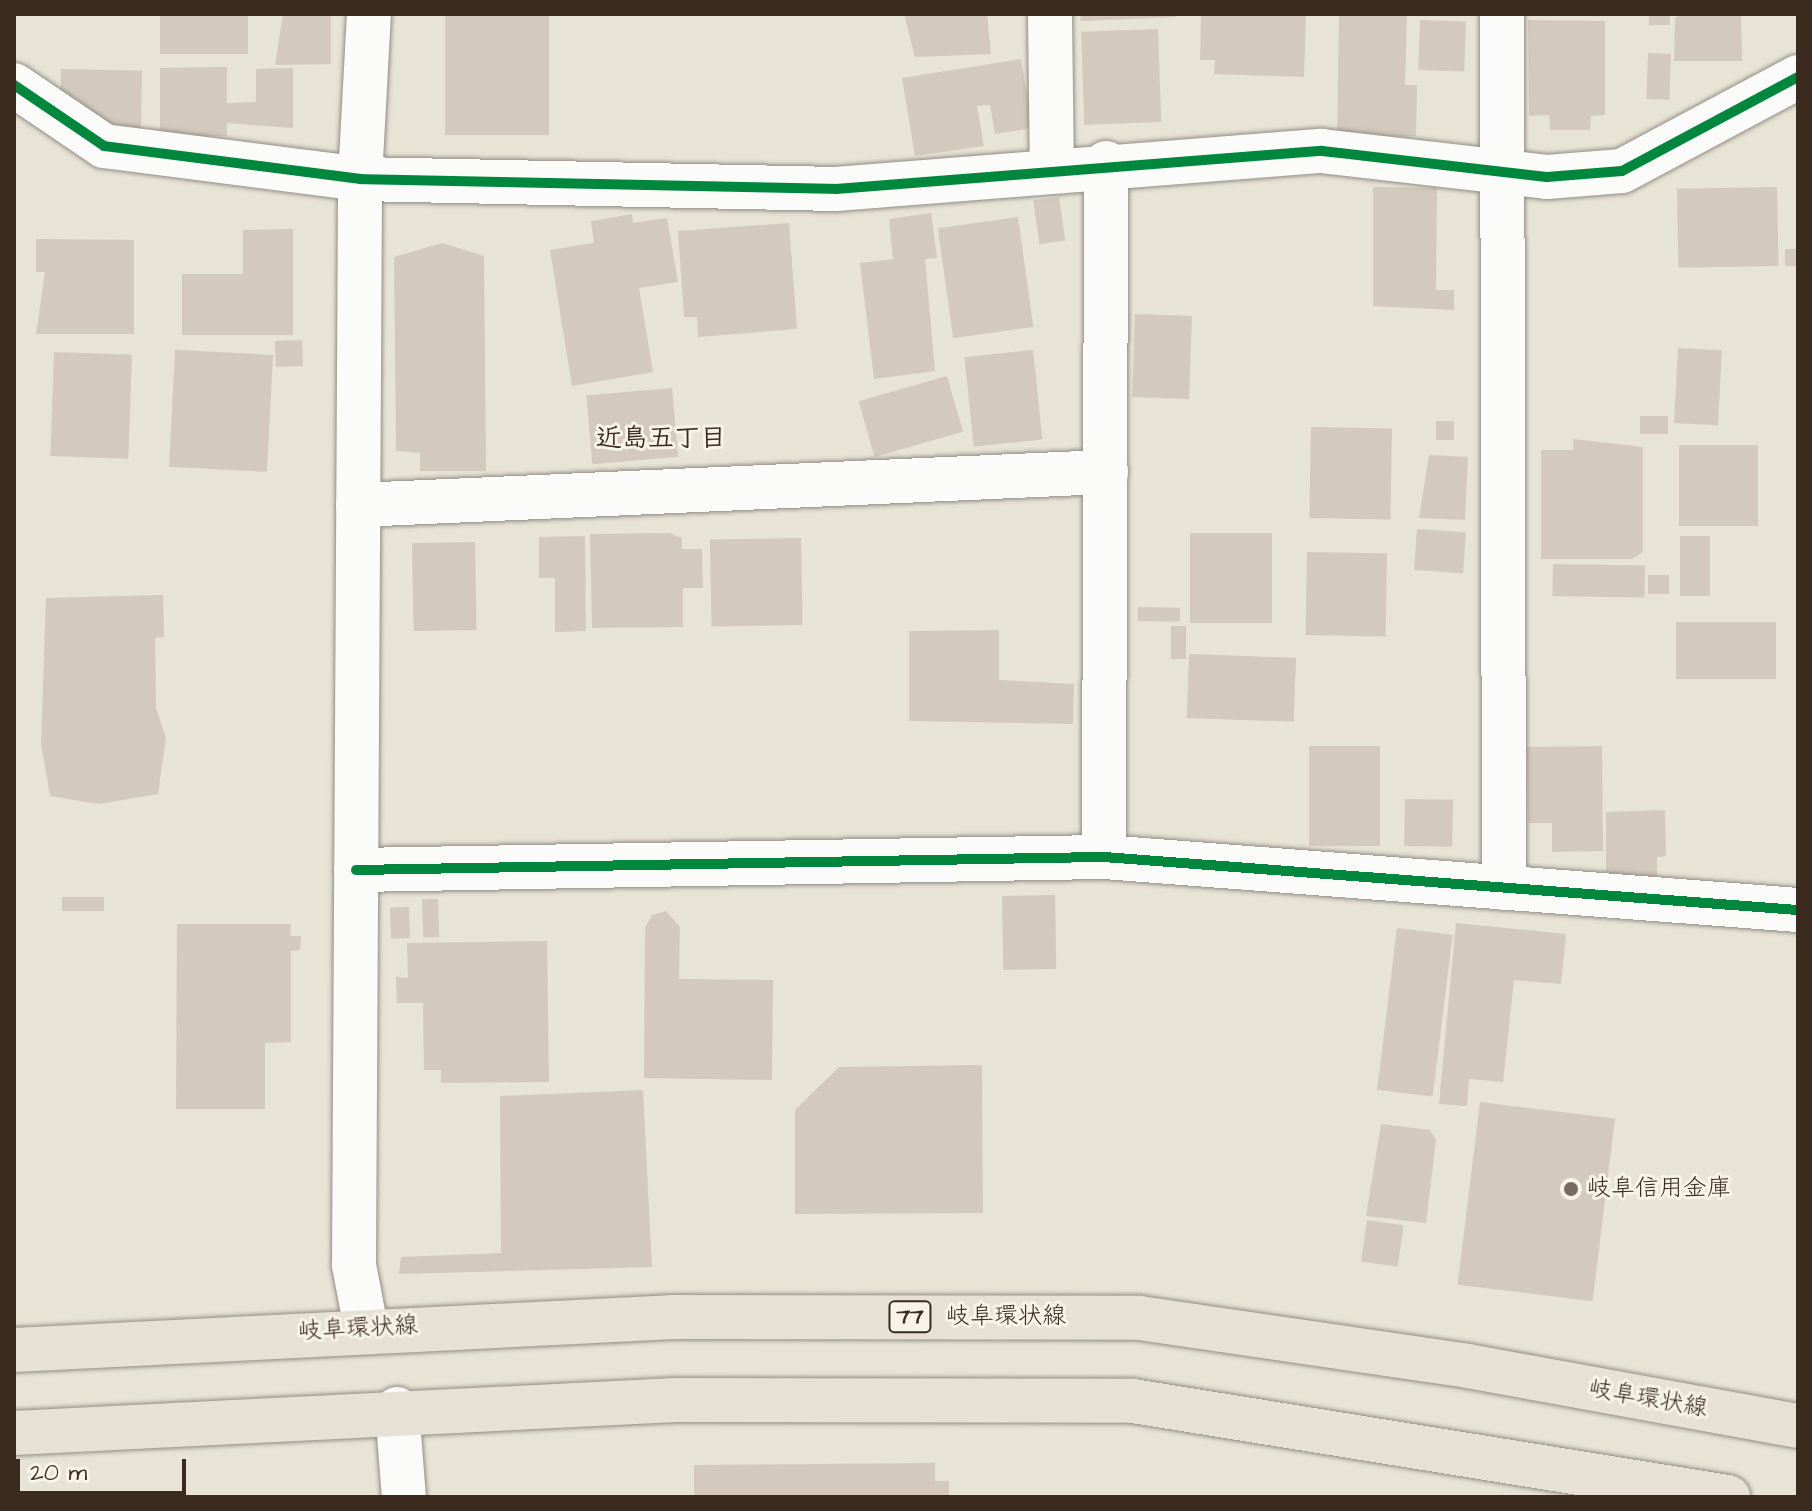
<!DOCTYPE html>
<html>
<head>
<meta charset="utf-8">
<style>
	body { margin:0 }
	#map { position:relative; width:1812px; height:1511px; overflow:hidden; background:#e7e3d5; font-family:"Architects Daughter","Klee One",sans-serif }
	div>[style] { position:absolute }
	[style*='--x'] { left:calc(var(--x)*1px); top:calc(var(--y)*1px); width:calc(var(--w)*1px); rotate:calc(var(--a)*1deg) }
	.building>* { inset:0; background:#d3c9bc; transform-origin:0 0 }
	.roads { filter:drop-shadow(0 0 2px #928d84) drop-shadow(0 0 2px #928d84) }
	.minor>* { height:44px; margin:-22px; padding:0 22px; transform-origin:22px; border-radius:22px; background:#fbfbf9 }
	.primary>* { height:44px; margin:-22px; padding:0 22px; transform-origin:22px; border-radius:22px; background:#e6e1d4 }
	.cycleway>* { height:10px; margin:-5px; padding:0 5px; transform-origin:5px; border-radius:5px; background:#00873e }
	.dots>* { width:22px; height:22px; translate:-50% -50%; box-sizing:border-box; border:4px solid #f7f3e8; border-radius:50% }
	span { translate:-50% -50%; white-space:nowrap; text-align:center; line-height:1.15; -webkit-text-stroke:6px #f7f3e8; paint-order:stroke }
	.shield-label span { padding:2px 6px; background:#f7f3e8; border:2px solid; border-radius:6px; -webkit-text-stroke-width:0 }
	.shield-label { font-size:22px; color:#3b2a1e; font-weight:700 }
	.poi-label { font-size:24px; color:#3b2a1e }
	.left { translate:0 -50%; text-align:left }
	.street-label { font-size:24px; color:#3b2a1e }
	.neighbourhood-label { font-size:26px; color:#3b2a1e; font-weight:700 }
	.frame { position:absolute; inset:0; border:16px solid #3b2a1e; pointer-events:none }
	.scale { position:absolute; left:16px; top:1459px; width:170px; height:36px; box-sizing:border-box; border:4px solid #3b2a1e; border-top:0; padding-left:10px; font-size:24px; line-height:28px; white-space:nowrap; color:#3b2a1e; -webkit-text-stroke:6px #f7f3e8; paint-order:stroke }
</style>
</head>
<body>
<div id="map">
	<div class="building">
		<i style="left:160px;top:14px;width:88px;height:40px"></i>
		<i style="clip-path:polygon(283px 14px,331px 14px,331px 64px,275px 65px)"></i>
		<i style="left:445px;top:14px;width:104px;height:121px"></i>
		<i style="clip-path:polygon(904px 14px,987px 14px,991px 54px,915px 57px)"></i>
		<i style="clip-path:polygon(1080px 14px,1175px 14px,1176px 17px,1081px 21px)"></i>
		<i style="clip-path:polygon(1201px 14px,1306px 14px,1304px 77px,1214px 74px,1215px 60px,1200px 60px)"></i>
		<i style="clip-path:polygon(1339px 14px,1407px 14px,1405px 85px,1417px 85px,1416px 136px,1337px 137px)"></i>
		<i style="left:1649px;top:14px;width:21px;height:11px"></i>
		<i style="clip-path:polygon(1682px 14px,1741px 14px,1742px 61px,1674px 61px,1675px 18px)"></i>
		<i style="left:1420px;top:20px;width:46px;height:50px;rotate:2deg"></i>
		<i style="clip-path:polygon(1528px 20px,1605px 21px,1605px 115px,1591px 116px,1590px 130px,1550px 130px,1549px 115px,1529px 116px)"></i>
		<i style="left:1158px;top:29px;width:93px;height:77px;rotate:88deg"></i>
		<i style="left:1648px;top:53px;width:23px;height:46px;rotate:2deg"></i>
		<i style="clip-path:polygon(1021px 59px,1033px 128px,995px 134px,990px 105px,977px 106px,984px 146px,915px 156px,902px 78px)"></i>
		<i style="clip-path:polygon(227px 67px,227px 103px,256px 102px,256px 69px,293px 68px,293px 128px,227px 123px,227px 136px,160px 136px,160px 68px)"></i>
		<i style="left:61px;top:69px;width:81px;height:66px;rotate:1deg"></i>
		<i style="clip-path:polygon(1373px 187px,1437px 188px,1436px 290px,1454px 290px,1454px 310px,1373px 306px)"></i>
		<i style="left:1777px;top:187px;width:79px;height:100px;rotate:89deg"></i>
		<i style="left:1059px;top:197px;width:44px;height:26px;rotate:82deg"></i>
		<i style="clip-path:polygon(931px 213px,937px 258px,925px 259px,935px 371px,874px 379px,860px 263px,893px 259px,889px 219px)"></i>
		<i style="clip-path:polygon(632px 214px,633px 223px,667px 218px,678px 282px,639px 288px,653px 372px,572px 386px,550px 250px,594px 243px,591px 221px)"></i>
		<i style="left:1018px;top:217px;width:111px;height:81px;rotate:82deg"></i>
		<i style="clip-path:polygon(789px 223px,797px 329px,698px 337px,697px 317px,684px 317px,678px 231px)"></i>
		<i style="clip-path:polygon(293px 229px,293px 335px,182px 335px,182px 274px,243px 274px,243px 230px)"></i>
		<i style="clip-path:polygon(36px 239px,134px 240px,134px 334px,36px 334px,45px 272px,36px 272px)"></i>
		<i style="clip-path:polygon(442px 243px,484px 256px,486px 471px,420px 471px,420px 453px,396px 451px,394px 257px)"></i>
		<i style="left:1798px;top:249px;width:17px;height:13px;rotate:90deg"></i>
		<i style="left:1135px;top:314px;width:57px;height:83px;rotate:2deg"></i>
		<i style="left:302px;top:340px;width:26px;height:27px;rotate:88deg"></i>
		<i style="left:1678px;top:348px;width:44px;height:75px;rotate:3deg"></i>
		<i style="left:1033px;top:350px;width:90px;height:69px;rotate:84deg"></i>
		<i style="left:54px;top:352px;width:78px;height:104px;rotate:2deg"></i>
		<i style="left:273px;top:355px;width:117px;height:98px;rotate:93deg"></i>
		<i style="left:947px;top:376px;width:58px;height:92px;rotate:74deg"></i>
		<i style="left:672px;top:388px;width:69px;height:86px;rotate:85deg"></i>
		<i style="left:1640px;top:416px;width:28px;height:18px"></i>
		<i style="left:1436px;top:421px;width:18px;height:19px"></i>
		<i style="left:1311px;top:427px;width:81px;height:91px;rotate:1deg"></i>
		<i style="clip-path:polygon(1573px 439px,1643px 447px,1643px 552px,1632px 559px,1541px 559px,1541px 450px,1573px 450px)"></i>
		<i style="left:1758px;top:445px;width:81px;height:79px;rotate:90deg"></i>
		<i style="clip-path:polygon(1429px 455px,1468px 457px,1465px 520px,1419px 518px)"></i>
		<i style="left:1417px;top:529px;width:49px;height:41px;rotate:4deg"></i>
		<i style="clip-path:polygon(669px 533px,682px 538px,682px 549px,702px 549px,703px 588px,683px 588px,683px 627px,592px 628px,590px 534px)"></i>
		<i style="left:1190px;top:533px;width:82px;height:90px"></i>
		<i style="clip-path:polygon(585px 536px,586px 631px,555px 632px,555px 578px,539px 578px,539px 537px)"></i>
		<i style="left:1680px;top:536px;width:30px;height:60px"></i>
		<i style="left:801px;top:538px;width:87px;height:91px;rotate:89deg"></i>
		<i style="left:475px;top:542px;width:88px;height:63px;rotate:89deg"></i>
		<i style="left:1307px;top:552px;width:80px;height:83px;rotate:1deg"></i>
		<i style="left:1553px;top:564px;width:92px;height:32px;rotate:1deg"></i>
		<i style="left:1648px;top:575px;width:21px;height:19px"></i>
		<i style="clip-path:polygon(163px 595px,164px 637px,155px 638px,156px 708px,166px 738px,158px 794px,99px 804px,50px 796px,41px 743px,46px 598px)"></i>
		<i style="left:1138px;top:607px;width:42px;height:14px;rotate:1deg"></i>
		<i style="left:1676px;top:622px;width:100px;height:57px"></i>
		<i style="left:1171px;top:626px;width:15px;height:33px"></i>
		<i style="clip-path:polygon(999px 630px,999px 680px,1074px 684px,1073px 724px,909px 721px,909px 631px)"></i>
		<i style="left:1189px;top:654px;width:107px;height:64px;rotate:2deg"></i>
		<i style="left:1309px;top:746px;width:71px;height:100px"></i>
		<i style="clip-path:polygon(1602px 746px,1603px 851px,1552px 852px,1552px 823px,1528px 823px,1527px 747px)"></i>
		<i style="left:1405px;top:799px;width:48px;height:47px;rotate:1deg"></i>
		<i style="clip-path:polygon(1665px 810px,1666px 856px,1657px 857px,1657px 878px,1606px 879px,1606px 812px)"></i>
		<i style="left:1055px;top:895px;width:74px;height:53px;rotate:89deg"></i>
		<i style="left:62px;top:897px;width:42px;height:14px"></i>
		<i style="left:438px;top:899px;width:38px;height:16px;rotate:88deg"></i>
		<i style="left:409px;top:907px;width:31px;height:19px;rotate:88deg"></i>
		<i style="clip-path:polygon(666px 911px,680px 927px,679px 979px,773px 980px,772px 1080px,644px 1078px,645px 928px,652px 915px)"></i>
		<i style="clip-path:polygon(1456px 923px,1566px 934px,1561px 984px,1514px 980px,1503px 1082px,1469px 1079px,1467px 1106px,1439px 1104px)"></i>
		<i style="clip-path:polygon(177px 924px,291px 924px,290px 936px,301px 936px,300px 950px,291px 951px,291px 1042px,265px 1043px,265px 1109px,176px 1109px)"></i>
		<i style="left:1397px;top:928px;width:56px;height:163px;rotate:7deg"></i>
		<i style="clip-path:polygon(547px 941px,549px 1082px,441px 1083px,441px 1070px,424px 1070px,423px 1003px,397px 1003px,396px 977px,408px 978px,407px 943px)"></i>
		<i style="clip-path:polygon(982px 1065px,983px 1213px,795px 1214px,795px 1110px,839px 1067px)"></i>
		<i style="clip-path:polygon(643px 1090px,652px 1267px,399px 1274px,401px 1257px,501px 1253px,500px 1096px)"></i>
		<i style="left:1480px;top:1102px;width:136px;height:184px;rotate:7deg"></i>
		<i style="clip-path:polygon(1381px 1124px,1430px 1130px,1436px 1140px,1426px 1223px,1366px 1216px)"></i>
		<i style="left:1367px;top:1220px;width:37px;height:42px;rotate:8deg"></i>
		<i style="clip-path:polygon(935px 1463px,935px 1481px,949px 1481px,949px 1497px,694px 1497px,694px 1465px)"></i>
	</div>
	<div class="roads">
		<div class="minor">
			<i style="--x:1050;--y:14;--w:155;--a:89.3"></i>
			<i style="--x:1502;--y:14;--w:874;--a:89.87"></i>
			<i style="--x:14;--y:85;--w:109;--a:34.1"></i>
			<i style="--x:104;--y:146;--w:258;--a:7.3"></i>
			<i style="--x:360;--y:179;--w:476;--a:1.2"></i>
			<i style="--x:836;--y:189;--w:487;--a:-4.5"></i>
			<i style="--x:1322;--y:151;--w:226;--a:6.6"></i>
			<i style="--x:1547;--y:177;--w:75;--a:-4.6"></i>
			<i style="--x:1622;--y:171;--w:200;--a:-28.1"></i>
			<i style="--x:358;--y:505;--w:749;--a:-2.53"></i>
			<i style="--x:1104;--y:857;--w:694;--a:-89.83"></i>
			<i style="--x:356;--y:870;--w:748;--a:-1"></i>
			<i style="--x:1104;--y:857;--w:696;--a:4.37"></i>
			<i style="--x:366;--y:1328;--w:64;--a:-100.8"></i>
			<i style="--x:354;--y:1265;--w:1086;--a:-89.68"></i>
			<i style="--x:360;--y:179;--w:165;--a:-86.9"></i>
			<i style="--x:397;--y:1409;--w:88;--a:85.5"></i>
		</div>
		<div class="primary">
			<i style="--x:14;--y:1350;--w:661;--a:-2.86"></i>
			<i style="--x:674;--y:1317;--w:465;--a:0.1"></i>
			<i style="--x:1139;--y:1318;--w:332;--a:8.3"></i>
			<i style="--x:1468;--y:1366;--w:335;--a:10.3"></i>
			<i style="--x:14;--y:1433;--w:662;--a:-2.86"></i>
			<i style="--x:675;--y:1400;--w:458;--a:0.1"></i>
			<i style="--x:1133;--y:1401;--w:603;--a:9.17"></i>
		</div>
	</div>
	<div class="cycleway">
		<i style="--x:14;--y:85;--w:109;--a:34.1"></i>
		<i style="--x:104;--y:146;--w:258;--a:7.3"></i>
		<i style="--x:360;--y:179;--w:476;--a:1.2"></i>
		<i style="--x:836;--y:189;--w:487;--a:-4.5"></i>
		<i style="--x:1322;--y:151;--w:226;--a:6.6"></i>
		<i style="--x:1547;--y:177;--w:75;--a:-4.6"></i>
		<i style="--x:1622;--y:171;--w:200;--a:-28.1"></i>
		<i style="--x:356;--y:870;--w:748;--a:-1"></i>
		<i style="--x:1104;--y:857;--w:696;--a:4.37"></i>
	</div>
	<div class="dots">
		<i style="left:1571px;top:1189px;background:#776b5e"></i>
	</div>
	<div class="shield-label">
		<span style="left:910px;top:1317px">77</span>
	</div>
	<div class="poi-label">
		<span class="left" style="left:1587px;top:1189px">岐阜信用金庫</span>
	</div>
	<div class="street-label">
		<span style="left:1006px;top:1317px">岐阜環状線</span>
		<span style="left:358px;top:1329px;rotate:-3deg">岐阜環状線</span>
		<span style="left:1648px;top:1399px;rotate:10deg">岐阜環状線</span>
	</div>
	<div class="neighbourhood-label">
		<span style="left:661px;top:439px">近島五丁目</span>
	</div>
	<div class="frame"></div>
	<div class="scale">20 m</div>
</div>
</body>
</html>
